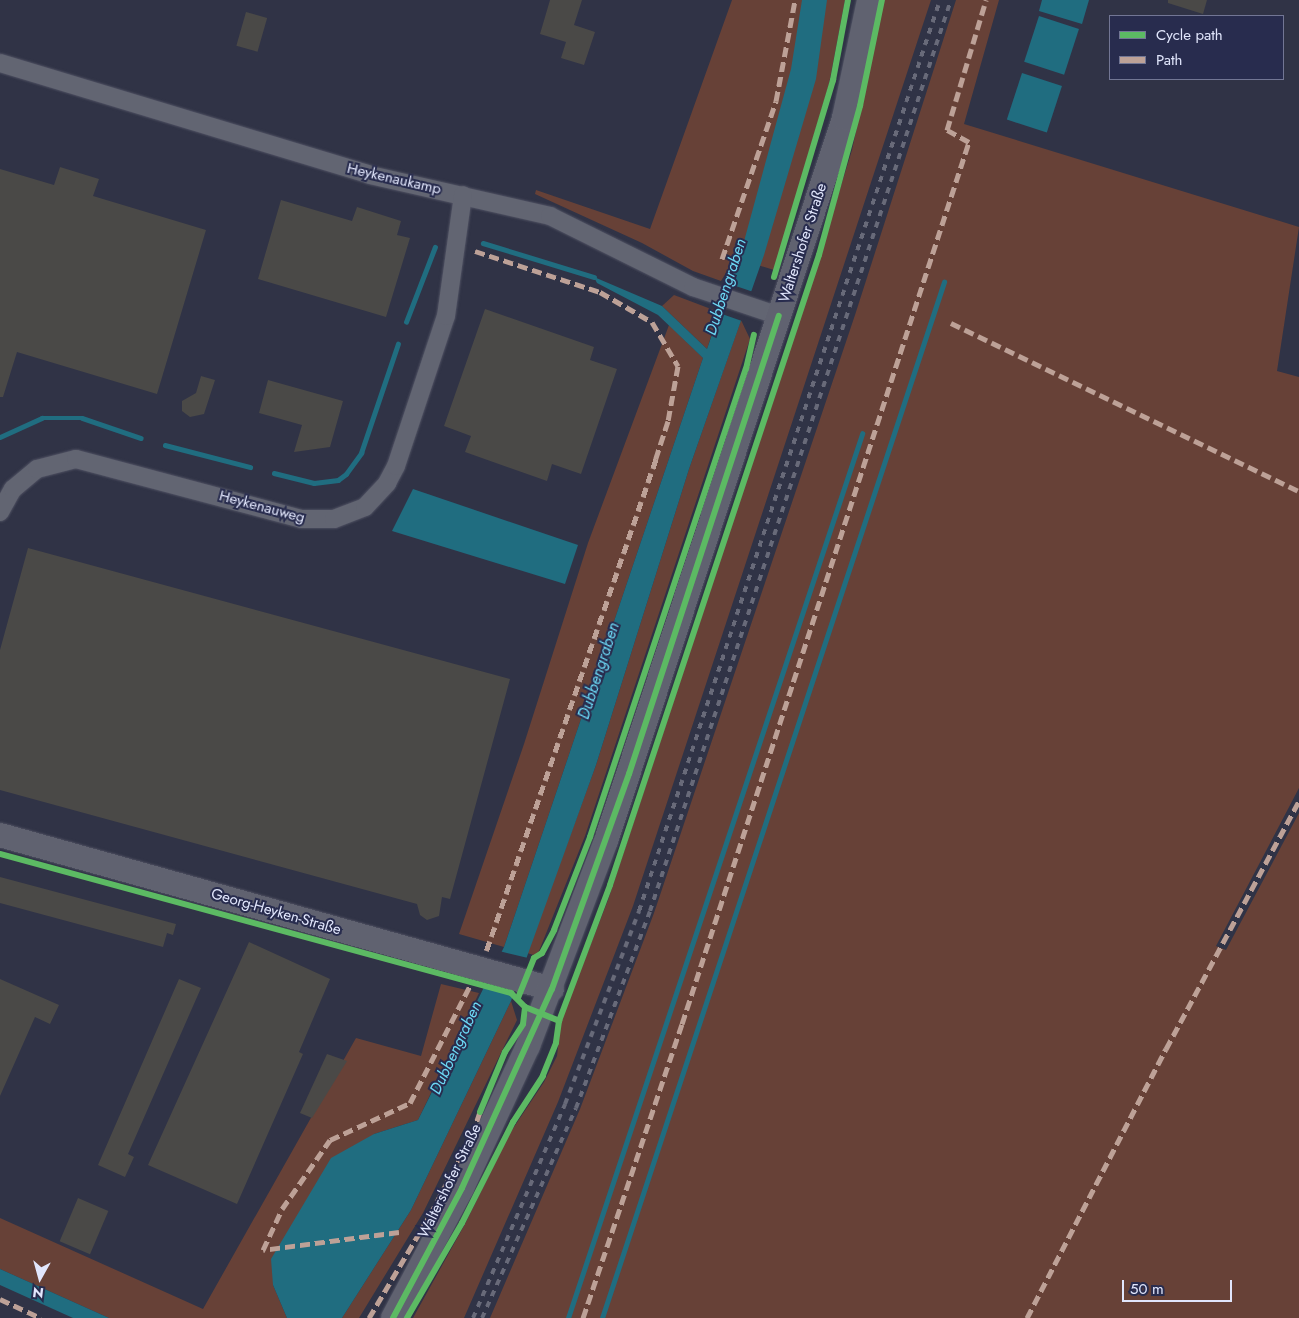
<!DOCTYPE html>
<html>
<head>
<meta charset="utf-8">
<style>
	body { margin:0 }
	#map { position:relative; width:1299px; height:1318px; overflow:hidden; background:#303346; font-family:Jost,sans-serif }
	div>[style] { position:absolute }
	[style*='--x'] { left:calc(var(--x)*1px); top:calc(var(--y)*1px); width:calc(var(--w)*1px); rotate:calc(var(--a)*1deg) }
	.green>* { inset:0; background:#674137 }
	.water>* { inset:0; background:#206d80; transform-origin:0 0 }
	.pier>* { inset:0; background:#303346; transform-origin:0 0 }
	.stream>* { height:4.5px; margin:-2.25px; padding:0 2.25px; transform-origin:2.25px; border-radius:2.25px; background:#206d80 }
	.building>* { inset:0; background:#4a4947; transform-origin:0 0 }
	.roads { filter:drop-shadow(0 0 1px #4f5162) drop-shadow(0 0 1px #4f5162) }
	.minor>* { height:18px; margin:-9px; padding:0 9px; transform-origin:9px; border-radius:9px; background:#626572 }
	.secondary>* { height:24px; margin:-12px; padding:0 12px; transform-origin:12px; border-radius:12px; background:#606270 }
	.rail>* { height:4px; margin-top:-2px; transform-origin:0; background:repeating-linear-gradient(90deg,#686a79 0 6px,transparent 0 12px) }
	.quiet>* { height:5px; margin-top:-2.5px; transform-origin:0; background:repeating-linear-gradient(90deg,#bda197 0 10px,transparent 0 15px) }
	.cycleway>* { height:6px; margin:-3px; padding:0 3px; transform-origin:3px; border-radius:3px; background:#5cba63 }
	span { translate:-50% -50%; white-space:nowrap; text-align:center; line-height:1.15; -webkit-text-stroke:4px #282c4e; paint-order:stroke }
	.street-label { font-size:15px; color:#e1e6fc }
	.water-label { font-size:16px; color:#6cd8f4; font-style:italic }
	.legend { position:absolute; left:1109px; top:15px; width:175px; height:65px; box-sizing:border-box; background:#282c4e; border:1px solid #727694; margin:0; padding:6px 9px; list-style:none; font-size:15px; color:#e1e6fc }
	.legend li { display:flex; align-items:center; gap:10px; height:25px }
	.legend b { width:25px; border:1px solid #727694 }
	.north { position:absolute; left:15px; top:1253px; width:50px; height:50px; -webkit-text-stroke:4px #282c4e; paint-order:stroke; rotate:187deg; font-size:14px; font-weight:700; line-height:20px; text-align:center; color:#e1e6fc }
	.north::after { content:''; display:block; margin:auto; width:18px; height:22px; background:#e1e6fc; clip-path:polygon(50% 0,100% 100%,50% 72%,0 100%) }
	.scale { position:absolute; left:1122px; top:1280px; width:110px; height:22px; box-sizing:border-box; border:2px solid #e1e6fc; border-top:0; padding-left:6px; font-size:15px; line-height:18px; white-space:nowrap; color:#e1e6fc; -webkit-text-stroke:4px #282c4e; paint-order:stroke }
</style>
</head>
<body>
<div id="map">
	<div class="green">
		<i style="clip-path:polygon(732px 0,845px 0,829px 84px,774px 270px,735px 258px,721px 281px,693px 271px,642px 243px,535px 194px,536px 190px,650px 229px)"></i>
		<i style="clip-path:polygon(884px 0,931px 0,633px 906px,558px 1102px,464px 1318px,413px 1318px,465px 1224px,510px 1133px,544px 1082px,557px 1056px,561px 1021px,608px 900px,806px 300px,852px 150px)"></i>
		<i style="clip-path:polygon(956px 0,999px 0,964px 124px,1299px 227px,1277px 371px,1299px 377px,1299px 788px,1216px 946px,1226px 950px,1299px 813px,1299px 1318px,490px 1318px,580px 1109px,654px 913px,855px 315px)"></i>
		<i style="clip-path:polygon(674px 295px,719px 312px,707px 349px,662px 306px)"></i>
		<i style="clip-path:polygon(741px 320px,750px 339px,585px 836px,537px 956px,527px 953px,596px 765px,689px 469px)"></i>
		<i style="clip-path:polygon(669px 325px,703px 358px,504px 947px,459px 934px,524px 744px,588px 543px)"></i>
		<i style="clip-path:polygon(441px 984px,479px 993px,418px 1120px,374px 1134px,273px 1285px,287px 1318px,109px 1318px,0 1269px,0 1218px,203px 1309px,356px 1038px,421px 1056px)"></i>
		<i style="clip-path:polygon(511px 1001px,517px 1020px,423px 1213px,359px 1318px,342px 1318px,411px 1210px)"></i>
	</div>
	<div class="water">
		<i style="clip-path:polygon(802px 0,827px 0,816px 79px,764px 255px,689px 469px,596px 765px,511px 1001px,411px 1210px,342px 1318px,287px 1318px,273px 1285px,271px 1259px,331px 1158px,374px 1134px,418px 1120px,504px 947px,703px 358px,658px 315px,597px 283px,594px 277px,662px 306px,707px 349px,743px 245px,791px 69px)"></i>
		<i style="clip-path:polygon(1042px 0,1089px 0,1082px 24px,1039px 11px)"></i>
		<i style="left:1039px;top:16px;width:42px;height:48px;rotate:18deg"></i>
		<i style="left:1022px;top:73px;width:42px;height:49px;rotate:18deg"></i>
		<i style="clip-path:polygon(413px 489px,578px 545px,565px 584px,392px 531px)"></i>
		<i style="clip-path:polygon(0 1269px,109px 1318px,73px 1318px,0 1285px)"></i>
	</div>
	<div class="pier">
		<i style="left:727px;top:283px;width:28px;height:31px;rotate:19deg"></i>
		<i style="clip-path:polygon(499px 951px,528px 958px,515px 996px,481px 986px)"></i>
	</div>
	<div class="stream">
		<i style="--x:483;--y:243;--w:116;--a:17"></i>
		<i style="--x:406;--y:322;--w:80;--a:-68.9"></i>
		<i style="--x:0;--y:437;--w:46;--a:-24.3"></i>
		<i style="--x:42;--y:418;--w:40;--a:0"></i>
		<i style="--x:82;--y:418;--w:62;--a:18.7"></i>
		<i style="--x:165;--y:445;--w:88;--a:14.5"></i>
		<i style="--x:274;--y:473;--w:41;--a:14"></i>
		<i style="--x:314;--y:483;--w:24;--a:-7"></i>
		<i style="--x:338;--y:480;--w:10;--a:-37"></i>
		<i style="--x:346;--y:474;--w:26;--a:-54"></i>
		<i style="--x:361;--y:453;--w:115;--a:-71.3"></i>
		<i style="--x:568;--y:1318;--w:932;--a:-71.6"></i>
		<i style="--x:602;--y:1318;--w:1091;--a:-71.73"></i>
	</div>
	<div class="building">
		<i style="clip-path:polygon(550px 0,582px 0,574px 25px,595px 32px,584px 65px,561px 58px,566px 42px,540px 34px)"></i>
		<i style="clip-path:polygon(1168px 0,1207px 0,1203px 14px,1168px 3px)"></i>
		<i style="left:246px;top:12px;width:22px;height:35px;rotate:16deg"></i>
		<i style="clip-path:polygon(60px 167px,99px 179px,93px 196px,206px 230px,157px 394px,17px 352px,3px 397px,0 397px,0 169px,54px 185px)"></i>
		<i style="clip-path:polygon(281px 200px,352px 221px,357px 207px,401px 221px,397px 235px,410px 238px,386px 317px,258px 279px)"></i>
		<i style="clip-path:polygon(485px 309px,594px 347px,590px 360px,617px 369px,581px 474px,552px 464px,547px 481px,465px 452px,471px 436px,444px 426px)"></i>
		<i style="clip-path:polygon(201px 376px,215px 380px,204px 414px,190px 417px,182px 411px,182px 401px,196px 393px)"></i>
		<i style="clip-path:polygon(268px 380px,343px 401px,330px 447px,294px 452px,302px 425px,259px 413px)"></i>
		<i style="clip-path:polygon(28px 548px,510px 679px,450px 899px,442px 897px,439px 916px,427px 920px,420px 915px,417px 904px,0 790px,0 650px)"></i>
		<i style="clip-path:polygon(0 877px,176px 924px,173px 935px,167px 933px,163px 947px,0 903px)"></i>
		<i style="clip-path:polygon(249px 942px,330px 979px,299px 1052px,303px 1054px,237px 1204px,148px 1165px)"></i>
		<i style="clip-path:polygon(0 979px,59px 1005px,50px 1024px,35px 1017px,0 1096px)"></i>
		<i style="clip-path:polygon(179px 979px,201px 988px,128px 1154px,134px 1157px,125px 1177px,98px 1165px)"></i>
		<i style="clip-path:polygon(327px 1054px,347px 1061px,312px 1118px,300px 1113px)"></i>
		<i style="left:78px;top:1198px;width:33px;height:47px;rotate:23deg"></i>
	</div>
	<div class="roads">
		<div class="minor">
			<i style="--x:0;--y:63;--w:387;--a:16.8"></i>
			<i style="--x:370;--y:175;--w:185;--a:12.8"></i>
			<i style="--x:550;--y:216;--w:160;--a:26.4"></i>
			<i style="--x:693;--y:287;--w:91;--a:18.6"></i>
			<i style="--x:0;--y:512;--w:26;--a:-61"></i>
			<i style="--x:13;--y:489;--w:31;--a:-40"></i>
			<i style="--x:37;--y:469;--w:40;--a:-14.4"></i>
			<i style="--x:76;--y:459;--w:233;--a:14.9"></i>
			<i style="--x:301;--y:519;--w:33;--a:0"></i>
			<i style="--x:334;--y:519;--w:33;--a:-21"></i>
			<i style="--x:365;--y:507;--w:33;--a:-47"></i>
			<i style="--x:387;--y:483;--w:19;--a:-62"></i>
			<i style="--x:396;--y:466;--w:158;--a:-71.6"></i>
			<i style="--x:446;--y:316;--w:122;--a:-82"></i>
		</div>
		<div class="secondary">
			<i style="--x:0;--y:835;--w:573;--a:15.59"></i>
			<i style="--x:393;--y:1318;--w:147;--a:-62"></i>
			<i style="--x:462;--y:1188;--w:157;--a:-65.1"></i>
			<i style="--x:528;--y:1046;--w:219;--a:-69.2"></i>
			<i style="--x:606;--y:841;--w:761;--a:-71.78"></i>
			<i style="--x:844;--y:118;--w:121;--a:-78"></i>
		</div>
	</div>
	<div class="rail">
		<i style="--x:473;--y:1318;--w:233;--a:-66.7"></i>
		<i style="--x:565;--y:1104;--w:207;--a:-69"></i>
		<i style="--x:639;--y:911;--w:959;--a:-71.72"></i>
		<i style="--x:482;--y:1318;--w:230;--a:-65.9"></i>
		<i style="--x:576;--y:1108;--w:210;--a:-69.4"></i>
		<i style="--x:650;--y:911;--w:959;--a:-71.72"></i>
	</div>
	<div class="quiet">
		<i style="--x:475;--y:251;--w:132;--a:18.2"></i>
		<i style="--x:600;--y:292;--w:60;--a:30"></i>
		<i style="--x:652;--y:322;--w:51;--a:59.4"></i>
		<i style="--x:678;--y:366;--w:56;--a:100.3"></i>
		<i style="--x:668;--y:421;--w:40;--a:108"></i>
		<i style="--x:656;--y:459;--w:521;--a:109.03"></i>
		<i style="--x:722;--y:259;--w:167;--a:-71.1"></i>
		<i style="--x:776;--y:101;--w:103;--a:-79.3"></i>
		<i style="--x:951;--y:323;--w:386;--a:25.8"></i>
		<i style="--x:399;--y:1232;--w:137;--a:172.5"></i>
		<i style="--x:263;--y:1250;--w:45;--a:-65.1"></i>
		<i style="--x:282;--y:1209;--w:84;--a:-55.2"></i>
		<i style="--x:330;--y:1140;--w:88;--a:-24.8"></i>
		<i style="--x:410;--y:1103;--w:136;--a:-62.9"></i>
		<i style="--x:0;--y:1299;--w:45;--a:24.9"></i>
		<i style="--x:369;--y:1318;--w:120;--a:-59.4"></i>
		<i style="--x:430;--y:1215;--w:90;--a:-62.3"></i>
		<i style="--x:472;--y:1135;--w:28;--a:-71"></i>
		<i style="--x:583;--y:1318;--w:310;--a:-71.4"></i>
		<i style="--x:682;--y:1024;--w:928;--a:-71.98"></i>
		<i style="--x:969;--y:142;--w:25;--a:-151"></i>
		<i style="--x:947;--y:130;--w:136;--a:-73.3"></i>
		<i style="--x:1027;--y:1318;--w:303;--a:-62.7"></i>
		<i style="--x:1166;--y:1049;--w:281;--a:-61.8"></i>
	</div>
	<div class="cycleway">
		<i style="--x:774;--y:277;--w:206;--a:-73.3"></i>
		<i style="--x:833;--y:80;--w:81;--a:-79.4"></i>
		<i style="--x:0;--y:854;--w:530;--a:15.22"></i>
		<i style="--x:511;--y:993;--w:20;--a:45"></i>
		<i style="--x:525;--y:1007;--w:37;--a:22"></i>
		<i style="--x:559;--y:1021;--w:22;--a:98"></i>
		<i style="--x:556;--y:1043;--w:35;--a:112"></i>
		<i style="--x:543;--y:1076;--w:55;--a:123.1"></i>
		<i style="--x:513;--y:1122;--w:113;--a:116.8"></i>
		<i style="--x:462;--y:1223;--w:110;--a:120.1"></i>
		<i style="--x:518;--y:998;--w:43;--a:-68.2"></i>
		<i style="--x:534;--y:958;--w:9;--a:-32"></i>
		<i style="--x:542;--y:953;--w:26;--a:-62"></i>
		<i style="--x:554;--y:930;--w:100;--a:-68.8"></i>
		<i style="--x:590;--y:837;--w:493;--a:-71.6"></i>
		<i style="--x:746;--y:369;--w:35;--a:-77"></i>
		<i style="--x:559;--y:1021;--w:145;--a:-69.4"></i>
		<i style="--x:610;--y:885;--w:664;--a:-71.65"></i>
		<i style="--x:819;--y:255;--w:155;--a:-74.6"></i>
		<i style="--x:860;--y:106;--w:108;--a:-78.3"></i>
		<i style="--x:480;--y:1112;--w:65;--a:-67.4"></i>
		<i style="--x:505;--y:1052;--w:33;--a:-57"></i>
		<i style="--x:523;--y:1024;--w:17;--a:-83"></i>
		<i style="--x:393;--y:1318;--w:147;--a:-62"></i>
		<i style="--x:462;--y:1188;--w:218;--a:-65.7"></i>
		<i style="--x:552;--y:989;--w:228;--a:-70.3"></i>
		<i style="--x:629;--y:774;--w:482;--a:-71.9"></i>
	</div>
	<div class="street-label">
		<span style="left:394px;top:179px;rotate:13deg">Heykenaukamp</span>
		<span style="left:803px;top:243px;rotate:-72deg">Waltershofer Straße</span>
		<span style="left:262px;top:507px;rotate:15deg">Heykenauweg</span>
		<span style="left:276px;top:912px;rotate:16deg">Georg-Heyken-Straße</span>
		<span style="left:450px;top:1181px;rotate:-64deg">Waltershofer Straße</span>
	</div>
	<div class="water-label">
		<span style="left:726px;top:287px;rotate:-72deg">Dubbengraben</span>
		<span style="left:599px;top:671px;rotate:-72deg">Dubbengraben</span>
		<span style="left:456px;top:1048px;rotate:-65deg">Dubbengraben</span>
	</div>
	<ul class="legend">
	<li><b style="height:6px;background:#5cba63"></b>Cycle path</li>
	<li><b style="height:6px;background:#bda197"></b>Path</li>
	</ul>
	<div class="north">N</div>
	<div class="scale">50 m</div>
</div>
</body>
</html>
